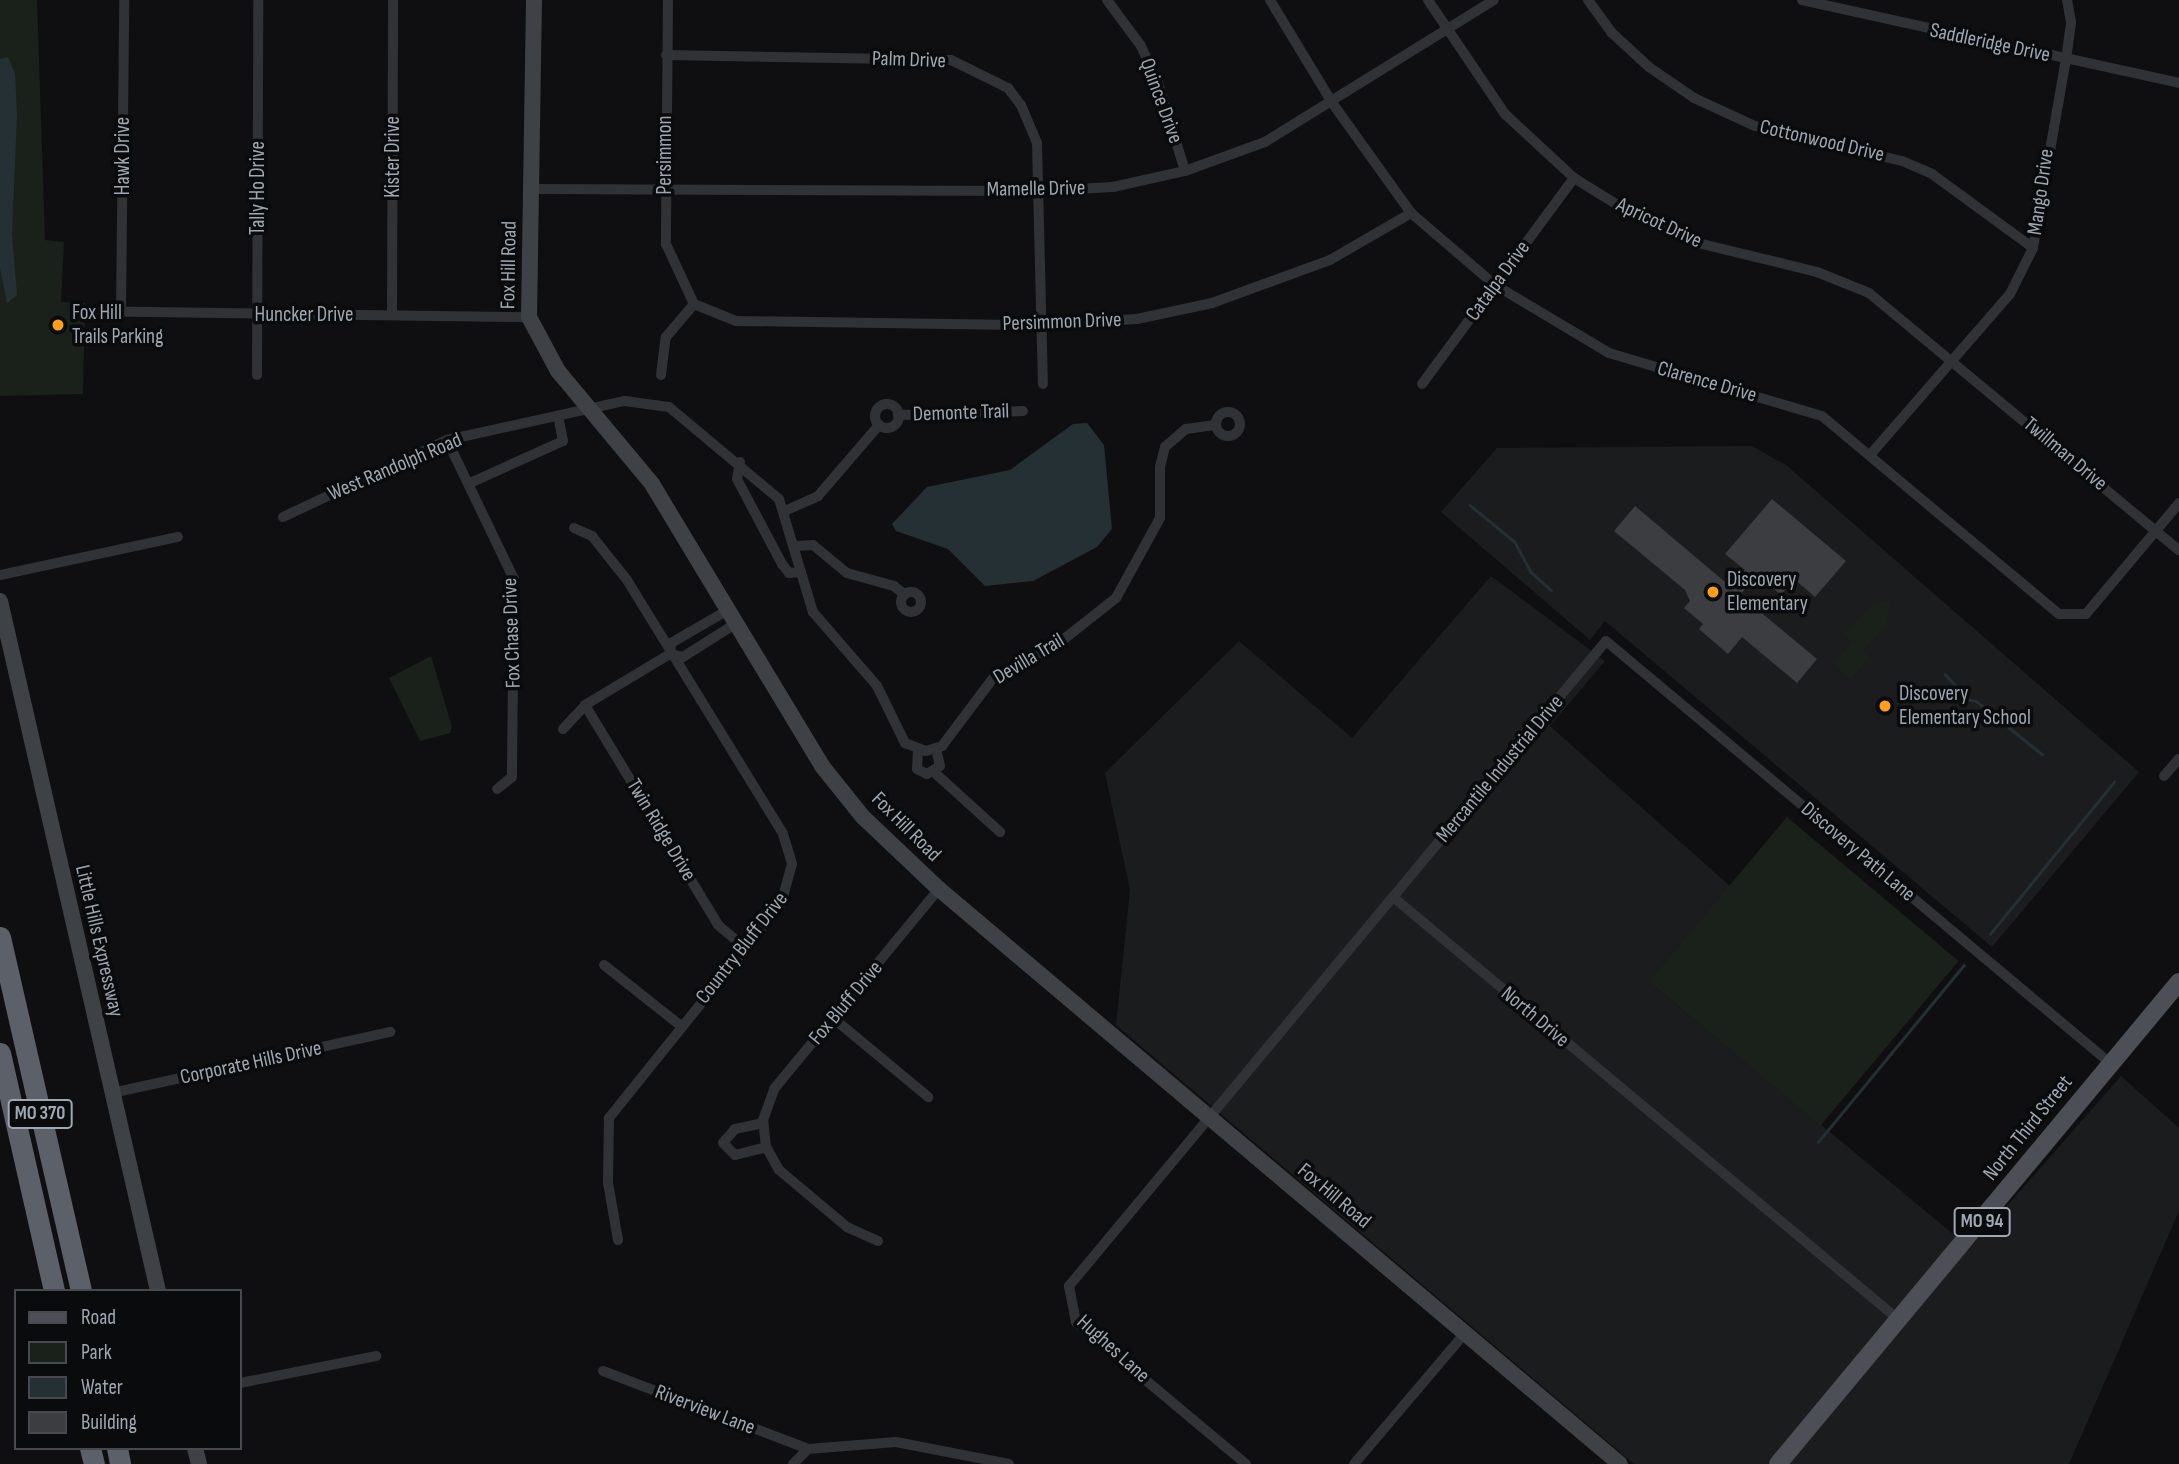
<!DOCTYPE html>
<html>
<head>
<meta charset="utf-8">
<style>
	body { margin:0 }
	#map { position:relative; width:2179px; height:1464px; overflow:hidden; background:#0f0f11; font-family:"Sofia Sans Condensed",sans-serif }
	div>[style] { position:absolute }
	[style*='--x'] { left:calc(var(--x)*1px); top:calc(var(--y)*1px); width:calc(var(--w)*1px); rotate:calc(var(--a)*1deg) }
	.built>* { inset:0; background:#1b1c1e }
	.green>* { inset:0; background:#19211a; transform-origin:0 0 }
	.water>* { inset:0; background:#253035 }
	.stream>* { height:2.5px; margin:-1.25px; padding:0 1.25px; transform-origin:1.25px; border-radius:1.25px; background:#253035 }
	.building>* { inset:0; background:#3b3d41 }
	.street>* { height:10px; margin:-5px; padding:0 5px; transform-origin:5px; border-radius:5px; background:#303236 }
	.street>.ring { margin:-5px; padding:0; box-sizing:content-box; background:none; border:10px solid #303236; border-radius:50% }
	.secondary>* { height:16px; margin:-8px; padding:0 8px; transform-origin:8px; border-radius:8px; background:#3e4146 }
	.primary>* { height:18px; margin:-9px; padding:0 9px; transform-origin:9px; border-radius:9px; background:#4c4f56 }
	.highway>* { height:21px; margin:-10.5px; padding:0 10.5px; transform-origin:10.5px; border-radius:10.5px; background:#5c6068 }
	.dots>* { width:19px; height:19px; translate:-50% -50%; box-sizing:border-box; border:4px solid #0a0b0c; border-radius:50% }
	span { translate:-50% -50%; white-space:nowrap; text-align:center; line-height:1.15; -webkit-text-stroke:7px #0a0b0c; paint-order:stroke }
	.shield-label span { padding:2px 5px; background:#0a0b0c; border:2px solid; border-radius:5px; -webkit-text-stroke-width:0 }
	.shield-label { font-size:19px; color:#9fa7b3; font-weight:700 }
	.street-label { font-size:21px; color:#9fa7b3 }
	.poi-label { font-size:21px; color:#9fa7b3 }
	.left { translate:0 -50%; text-align:left }
	.legend { position:absolute; left:14px; top:1289px; width:228px; height:161px; box-sizing:border-box; background:#0a0b0c; border:2px solid #46494f; margin:0; padding:9px 12px; list-style:none; font-size:21px; color:#9fa7b3 }
	.legend li { display:flex; align-items:center; gap:14px; height:35px }
	.legend b { width:35px; border:2px solid #46494f }
</style>
</head>
<body>
<div id="map">
	<div class="built">
		<i style="clip-path:polygon(1752px 446px,1786px 465px,2139px 772px,1992px 947px,1605px 621px,1590px 640px,1441px 512px,1497px 448px)"></i>
		<i style="clip-path:polygon(1491px 576px,1605px 661px,1550px 726px,1731px 887px,1656px 988px,1970px 1248px,2121px 1076px,2179px 1128px,2179px 1211px,2069px 1464px,1634px 1464px,1116px 1025px,1130px 890px,1105px 773px,1239px 641px,1352px 738px)"></i>
	</div>
	<div class="green">
		<i style="clip-path:polygon(0 0,37px 0,45px 240px,64px 242px,61px 302px,85px 303px,83px 394px,0 396px)"></i>
		<i style="clip-path:polygon(1890px 601px,1887px 625px,1863px 651px,1870px 657px,1851px 679px,1833px 664px,1852px 642px,1844px 635px,1872px 604px)"></i>
		<i style="clip-path:polygon(431px 656px,452px 727px,450px 733px,420px 741px,389px 678px)"></i>
		<i style="left:1787px;top:817px;width:224px;height:215px;rotate:40deg"></i>
	</div>
	<div class="water">
		<i style="clip-path:polygon(8px 57px,15px 74px,17px 115px,12px 234px,17px 295px,7px 303px,0 268px,0 59px)"></i>
		<i style="clip-path:polygon(1087px 423px,1104px 445px,1112px 529px,1097px 547px,1033px 581px,985px 586px,948px 549px,896px 531px,892px 524px,927px 487px,1010px 470px,1073px 424px)"></i>
	</div>
	<div class="stream">
		<i style="--x:1470;--y:505;--w:58;--a:39.4"></i>
		<i style="--x:1515;--y:542;--w:34;--a:62"></i>
		<i style="--x:1531;--y:572;--w:27;--a:42"></i>
		<i style="--x:1945;--y:674;--w:35;--a:46"></i>
		<i style="--x:1935;--y:692;--w:42;--a:12.4"></i>
		<i style="--x:1976;--y:701;--w:85;--a:38.8"></i>
		<i style="--x:1990;--y:934;--w:196;--a:-50.8"></i>
		<i style="--x:1818;--y:1142;--w:229;--a:-50.5"></i>
	</div>
	<div class="building">
		<i style="clip-path:polygon(1772px 499px,1846px 561px,1815px 597px,1794px 579px,1781px 595px,1758px 575px,1740px 595px,1817px 659px,1797px 683px,1742px 637px,1728px 654px,1699px 629px,1703px 624px,1684px 608px,1690px 601px,1685px 590px,1614px 531px,1635px 506px,1731px 587px,1745px 570px,1725px 554px)"></i>
	</div>
	<div class="street">
		<i style="--x:668;--y:0;--w:244;--a:90.5"></i>
		<i style="--x:666;--y:244;--w:66;--a:65"></i>
		<i style="--x:1107;--y:0;--w:57;--a:53.5"></i>
		<i style="--x:1141;--y:46;--w:41;--a:65.3"></i>
		<i style="--x:1158;--y:83;--w:92;--a:72.9"></i>
		<i style="--x:1270;--y:0;--w:122;--a:58.8"></i>
		<i style="--x:1333;--y:104;--w:134;--a:54.4"></i>
		<i style="--x:1411;--y:213;--w:111;--a:40.6"></i>
		<i style="--x:1495;--y:285;--w:133;--a:30.8"></i>
		<i style="--x:1609;--y:353;--w:222;--a:16.5"></i>
		<i style="--x:1822;--y:416;--w:309;--a:39.9"></i>
		<i style="--x:2059;--y:614;--w:27;--a:0"></i>
		<i style="--x:2086;--y:614;--w:145;--a:-50"></i>
		<i style="--x:1428;--y:0;--w:138;--a:56"></i>
		<i style="--x:1505;--y:114;--w:94;--a:42.8"></i>
		<i style="--x:1574;--y:178;--w:68;--a:31.8"></i>
		<i style="--x:1632;--y:214;--w:68;--a:24.3"></i>
		<i style="--x:1694;--y:242;--w:127;--a:13.7"></i>
		<i style="--x:1817;--y:272;--w:56;--a:22"></i>
		<i style="--x:1869;--y:293;--w:403;--a:39.7"></i>
		<i style="--x:1588;--y:0;--w:39;--a:54"></i>
		<i style="--x:1611;--y:32;--w:52;--a:42.6"></i>
		<i style="--x:1649;--y:67;--w:55;--a:34.6"></i>
		<i style="--x:1694;--y:98;--w:67;--a:24.7"></i>
		<i style="--x:1755;--y:126;--w:151;--a:13.4"></i>
		<i style="--x:1902;--y:161;--w:33;--a:23"></i>
		<i style="--x:1932;--y:174;--w:125;--a:36.2"></i>
		<i style="--x:1802;--y:0;--w:386;--a:12.4"></i>
		<i style="--x:666;--y:55;--w:285;--a:1"></i>
		<i style="--x:951;--y:60;--w:64;--a:26.2"></i>
		<i style="--x:1008;--y:88;--w:21;--a:53"></i>
		<i style="--x:1021;--y:105;--w:41;--a:67.2"></i>
		<i style="--x:1037;--y:143;--w:241;--a:88.6"></i>
		<i style="--x:531;--y:189;--w:509;--a:0.23"></i>
		<i style="--x:1040;--y:191;--w:73;--a:-3.1"></i>
		<i style="--x:1113;--y:187;--w:74;--a:-12.5"></i>
		<i style="--x:1185;--y:171;--w:85;--a:-19.9"></i>
		<i style="--x:1265;--y:142;--w:269;--a:-31.8"></i>
		<i style="--x:694;--y:304;--w:45;--a:22"></i>
		<i style="--x:736;--y:321;--w:304;--a:0.8"></i>
		<i style="--x:1040;--y:325;--w:97;--a:-3.5"></i>
		<i style="--x:1137;--y:319;--w:77;--a:-12"></i>
		<i style="--x:1212;--y:303;--w:126;--a:-20"></i>
		<i style="--x:1330;--y:260;--w:94;--a:-30.1"></i>
		<i style="--x:79;--y:311;--w:450;--a:0.8"></i>
		<i style="--x:121;--y:312;--w:312;--a:-89.4"></i>
		<i style="--x:392;--y:315;--w:315;--a:-89.8"></i>
		<i style="--x:257;--y:375;--w:375;--a:-89.8"></i>
		<i style="--x:661;--y:375;--w:38;--a:-83"></i>
		<i style="--x:666;--y:337;--w:43;--a:-49.7"></i>
		<i style="--x:1422;--y:384;--w:256;--a:-53.6"></i>
		<i class="ring" style="left:875px;top:404px;width:14px;height:14px"></i>
		<i class="ring" style="left:1216px;top:412px;width:14px;height:14px"></i>
		<i style="--x:898;--y:415;--w:125;--a:-1.8"></i>
		<i style="--x:447;--y:440;--w:154;--a:64.3"></i>
		<i style="--x:514;--y:579;--w:198;--a:90.6"></i>
		<i style="--x:512;--y:777;--w:19;--a:141"></i>
		<i style="--x:1870;--y:455;--w:213;--a:-49"></i>
		<i style="--x:2010;--y:294;--w:51;--a:-63.4"></i>
		<i style="--x:2033;--y:248;--w:192;--a:-80.1"></i>
		<i style="--x:2066;--y:59;--w:37;--a:-82"></i>
		<i style="--x:2071;--y:22;--w:22;--a:-100"></i>
		<i style="--x:740;--y:462;--w:17;--a:100"></i>
		<i style="--x:737;--y:479;--w:96;--a:62.1"></i>
		<i style="--x:782;--y:564;--w:11;--a:52"></i>
		<i style="--x:789;--y:573;--w:12;--a:-5"></i>
		<i style="--x:470;--y:483;--w:102;--a:-24.3"></i>
		<i style="--x:563;--y:441;--w:26;--a:-101"></i>
		<i style="--x:787;--y:510;--w:34;--a:-24"></i>
		<i style="--x:818;--y:496;--w:94;--a:-49.3"></i>
		<i style="--x:283;--y:517;--w:181;--a:-25.2"></i>
		<i style="--x:447;--y:440;--w:182;--a:-12.4"></i>
		<i style="--x:625;--y:401;--w:44;--a:7.8"></i>
		<i style="--x:669;--y:407;--w:143;--a:39.9"></i>
		<i style="--x:779;--y:499;--w:118;--a:73.3"></i>
		<i style="--x:813;--y:612;--w:98;--a:49.1"></i>
		<i style="--x:877;--y:686;--w:64;--a:63.8"></i>
		<i style="--x:905;--y:743;--w:22;--a:21"></i>
		<i style="--x:926;--y:751;--w:17;--a:-17"></i>
		<i style="--x:942;--y:746;--w:86;--a:-53"></i>
		<i style="--x:994;--y:677;--w:73;--a:-27.6"></i>
		<i style="--x:1059;--y:643;--w:73;--a:-38.3"></i>
		<i style="--x:1116;--y:598;--w:91;--a:-61.2"></i>
		<i style="--x:1160;--y:518;--w:51;--a:-90"></i>
		<i style="--x:1160;--y:467;--w:21;--a:-76"></i>
		<i style="--x:1165;--y:447;--w:28;--a:-41"></i>
		<i style="--x:1186;--y:429;--w:29;--a:-8"></i>
		<i style="--x:574;--y:528;--w:20;--a:24"></i>
		<i style="--x:592;--y:536;--w:56;--a:51.5"></i>
		<i style="--x:627;--y:580;--w:298;--a:58.4"></i>
		<i style="--x:783;--y:834;--w:31;--a:73"></i>
		<i style="--x:792;--y:864;--w:41;--a:105.4"></i>
		<i style="--x:781;--y:904;--w:275;--a:128.8"></i>
		<i style="--x:609;--y:1118;--w:65;--a:90.9"></i>
		<i style="--x:608;--y:1183;--w:58;--a:80"></i>
		<i style="--x:796;--y:546;--w:17;--a:-3"></i>
		<i style="--x:813;--y:545;--w:44;--a:39.5"></i>
		<i style="--x:847;--y:573;--w:49;--a:15.5"></i>
		<i style="--x:894;--y:586;--w:14;--a:39"></i>
		<i style="--x:0;--y:575;--w:182;--a:-12.1"></i>
		<i class="ring" style="left:901px;top:592px;width:10px;height:10px"></i>
		<i style="--x:728;--y:610;--w:66;--a:149.9"></i>
		<i style="--x:671;--y:643;--w:11;--a:95"></i>
		<i style="--x:670;--y:654;--w:13;--a:13"></i>
		<i style="--x:683;--y:657;--w:62;--a:-32.4"></i>
		<i style="--x:585;--y:705;--w:257;--a:58.8"></i>
		<i style="--x:718;--y:925;--w:35;--a:40"></i>
		<i style="--x:563;--y:729;--w:33;--a:-47"></i>
		<i style="--x:585;--y:705;--w:99;--a:-31"></i>
		<i style="--x:918;--y:750;--w:19;--a:93"></i>
		<i style="--x:917;--y:769;--w:11;--a:27"></i>
		<i style="--x:927;--y:774;--w:15;--a:-32"></i>
		<i style="--x:940;--y:766;--w:17;--a:-103"></i>
		<i style="--x:935;--y:773;--w:88;--a:42.2"></i>
		<i style="--x:2164;--y:776;--w:23;--a:-49"></i>
		<i style="--x:1393;--y:897;--w:660;--a:39.89"></i>
		<i style="--x:604;--y:965;--w:98;--a:38.4"></i>
		<i style="--x:833;--y:1018;--w:124;--a:39.7"></i>
		<i style="--x:112;--y:1093;--w:285;--a:-12.4"></i>
		<i style="--x:763;--y:1123;--w:29;--a:168"></i>
		<i style="--x:735;--y:1129;--w:18;--a:131"></i>
		<i style="--x:723;--y:1143;--w:17;--a:45"></i>
		<i style="--x:735;--y:1155;--w:32;--a:-14"></i>
		<i style="--x:878;--y:1241;--w:34;--a:-156"></i>
		<i style="--x:847;--y:1227;--w:89;--a:-140"></i>
		<i style="--x:779;--y:1170;--w:26;--a:-119"></i>
		<i style="--x:766;--y:1147;--w:27;--a:-96"></i>
		<i style="--x:763;--y:1120;--w:33;--a:-70"></i>
		<i style="--x:774;--y:1089;--w:259;--a:-50.5"></i>
		<i style="--x:603;--y:1371;--w:219;--a:20.8"></i>
		<i style="--x:808;--y:1449;--w:88;--a:-4.5"></i>
		<i style="--x:896;--y:1442;--w:115;--a:11"></i>
		<i style="--x:240;--y:1383;--w:139;--a:-11.2"></i>
		<i style="--x:793;--y:1464;--w:21;--a:-45"></i>
		<i style="--x:1246;--y:1464;--w:222;--a:-140.1"></i>
		<i style="--x:1076;--y:1322;--w:37;--a:-101"></i>
		<i style="--x:1069;--y:1286;--w:839;--a:-50.22"></i>
		<i style="--x:1606;--y:641;--w:657;--a:39.94"></i>
		<i style="--x:1354;--y:1464;--w:172;--a:-49.7"></i>
	</div>
	<div class="secondary">
		<i style="--x:534;--y:0;--w:317;--a:90.9"></i>
		<i style="--x:529;--y:317;--w:61;--a:61.8"></i>
		<i style="--x:558;--y:371;--w:147;--a:50.2"></i>
		<i style="--x:652;--y:484;--w:329;--a:58.9"></i>
		<i style="--x:822;--y:766;--w:65;--a:51.2"></i>
		<i style="--x:863;--y:817;--w:105;--a:43.5"></i>
		<i style="--x:939;--y:889;--w:891;--a:40.18"></i>
		<i style="--x:0;--y:601;--w:708;--a:77.1"></i>
		<i style="--x:195;--y:1448;--w:16;--a:76"></i>
	</div>
	<div class="primary">
		<i style="--x:1778;--y:1464;--w:627;--a:-50.24"></i>
	</div>
	<div class="highway">
		<i style="--x:0;--y:937;--w:363;--a:77.1"></i>
		<i style="--x:0;--y:1053;--w:244;--a:77.2"></i>
		<i style="--x:90;--y:1448;--w:16;--a:76"></i>
		<i style="--x:117;--y:1448;--w:16;--a:79"></i>
	</div>
	<div class="dots">
		<i style="left:58px;top:325px;background:#ff9e19"></i>
		<i style="left:1713px;top:592px;background:#ff9e19"></i>
		<i style="left:1885px;top:706px;background:#ff9e19"></i>
	</div>
	<div class="shield-label">
		<span style="left:40px;top:1114px">MO 370</span>
		<span style="left:1982px;top:1222px">MO 94</span>
	</div>
	<div class="street-label">
		<span style="left:1990px;top:43px;rotate:12deg">Saddleridge Drive</span>
		<span style="left:909px;top:60px;rotate:2deg">Palm Drive</span>
		<span style="left:1161px;top:101px;rotate:70deg">Quince Drive</span>
		<span style="left:1822px;top:141px;rotate:13deg">Cottonwood Drive</span>
		<span style="left:665px;top:155px;rotate:-90deg">Persimmon</span>
		<span style="left:123px;top:156px;rotate:-90deg">Hawk Drive</span>
		<span style="left:393px;top:157px;rotate:-90deg">Kister Drive</span>
		<span style="left:258px;top:188px;rotate:-90deg">Tally Ho Drive</span>
		<span style="left:1036px;top:189px;rotate:-1deg">Mamelle Drive</span>
		<span style="left:2041px;top:192px;rotate:-82deg">Mango Drive</span>
		<span style="left:1659px;top:223px;rotate:25deg">Apricot Drive</span>
		<span style="left:509px;top:265px;rotate:-89deg">Fox Hill Road</span>
		<span style="left:1498px;top:281px;rotate:-54deg">Catalpa Drive</span>
		<span style="left:304px;top:315px">Huncker Drive</span>
		<span style="left:1062px;top:322px;rotate:-2deg">Persimmon Drive</span>
		<span style="left:1707px;top:382px;rotate:16deg">Clarence Drive</span>
		<span style="left:961px;top:413px;rotate:-2deg">Demonte Trail</span>
		<span style="left:2065px;top:454px;rotate:40deg">Twillman Drive</span>
		<span style="left:395px;top:467px;rotate:-23deg">West Randolph Road</span>
		<span style="left:512px;top:633px;rotate:-92deg">Fox Chase Drive</span>
		<span style="left:1029px;top:659px;rotate:-31deg">Devilla Trail</span>
		<span style="left:1500px;top:769px;rotate:-50deg">Mercantile Industrial Drive</span>
		<span style="left:906px;top:827px;rotate:45deg">Fox Hill Road</span>
		<span style="left:661px;top:830px;rotate:59deg">Twin Ridge Drive</span>
		<span style="left:1858px;top:852px;rotate:40deg">Discovery Path Lane</span>
		<span style="left:99px;top:941px;rotate:77deg">Little Hills Expressway</span>
		<span style="left:742px;top:948px;rotate:-52deg">Country Bluff Drive</span>
		<span style="left:846px;top:1003px;rotate:-50deg">Fox Bluff Drive</span>
		<span style="left:1535px;top:1017px;rotate:40deg">North Drive</span>
		<span style="left:251px;top:1063px;rotate:-12deg">Corporate Hills Drive</span>
		<span style="left:2028px;top:1128px;rotate:-51deg">North Third Street</span>
		<span style="left:1334px;top:1196px;rotate:40deg">Fox Hill Road</span>
		<span style="left:1113px;top:1349px;rotate:42deg">Hughes Lane</span>
		<span style="left:705px;top:1410px;rotate:21deg">Riverview Lane</span>
	</div>
	<div class="poi-label">
		<span class="left" style="left:72px;top:325px">Fox Hill<br>Trails Parking</span>
		<span class="left" style="left:1727px;top:592px">Discovery<br>Elementary</span>
		<span class="left" style="left:1899px;top:706px">Discovery<br>Elementary School</span>
	</div>
	<ul class="legend">
	<li><b style="height:9px;background:#4c4f56"></b>Road</li>
	<li><b style="height:19px;background:#19211a"></b>Park</li>
	<li><b style="height:19px;background:#253035"></b>Water</li>
	<li><b style="height:19px;background:#3b3d41"></b>Building</li>
	</ul>
</div>
</body>
</html>
